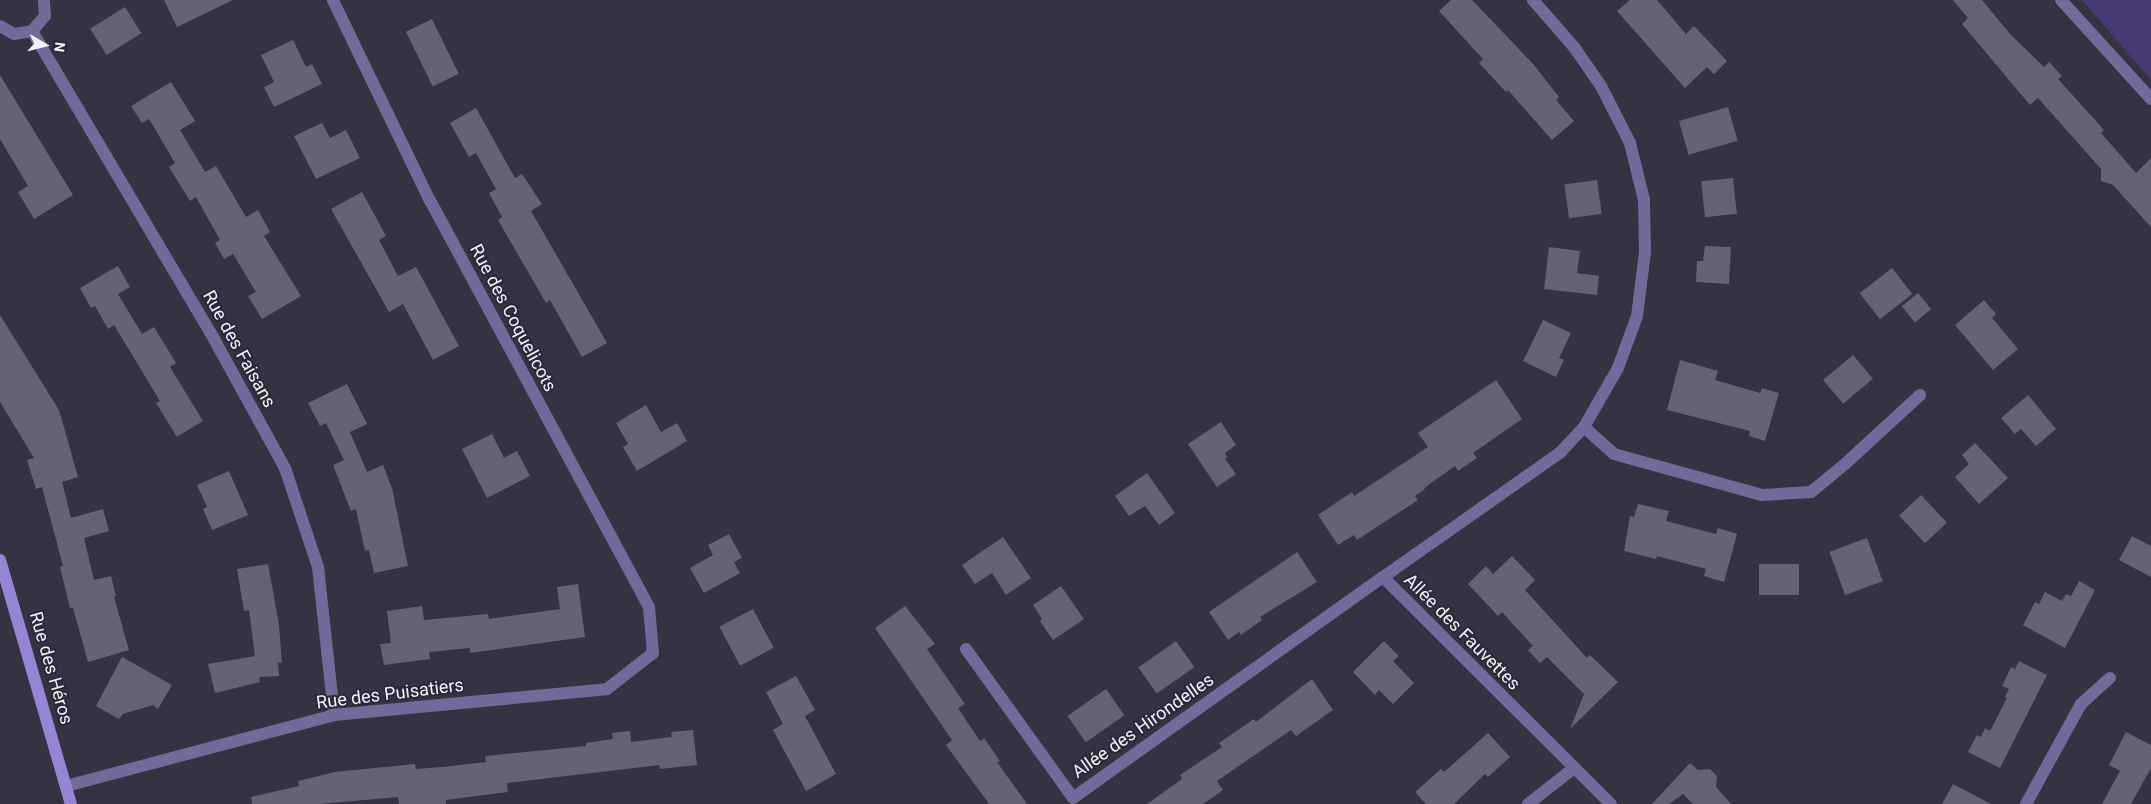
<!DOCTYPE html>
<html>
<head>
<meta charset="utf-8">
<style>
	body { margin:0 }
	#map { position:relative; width:2151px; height:804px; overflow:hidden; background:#353242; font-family:Roboto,sans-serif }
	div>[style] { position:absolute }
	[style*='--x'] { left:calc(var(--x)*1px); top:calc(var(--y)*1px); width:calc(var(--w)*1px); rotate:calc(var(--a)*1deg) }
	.green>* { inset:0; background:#473973 }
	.building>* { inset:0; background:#656274; transform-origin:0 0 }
	.street>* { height:12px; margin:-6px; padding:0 6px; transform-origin:6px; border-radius:6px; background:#73699b }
	.secondary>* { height:12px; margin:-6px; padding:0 6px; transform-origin:6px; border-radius:6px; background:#9685d5 }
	span { translate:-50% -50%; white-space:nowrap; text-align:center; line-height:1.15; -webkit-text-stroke:4px #2b2838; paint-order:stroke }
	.street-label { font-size:18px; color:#f3f1fc }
	.north { position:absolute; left:20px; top:20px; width:50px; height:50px; -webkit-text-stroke:4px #2b2838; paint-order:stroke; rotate:98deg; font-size:14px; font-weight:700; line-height:20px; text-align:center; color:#f3f1fc }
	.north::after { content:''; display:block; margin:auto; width:18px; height:22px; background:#f3f1fc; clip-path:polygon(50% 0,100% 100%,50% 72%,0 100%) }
</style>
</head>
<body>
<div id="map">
	<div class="green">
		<i style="clip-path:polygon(2082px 0,2151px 0,2151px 80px)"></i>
	</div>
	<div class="building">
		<i style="clip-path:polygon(164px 0,233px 0,177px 27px)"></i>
		<i style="clip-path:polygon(1451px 0,1472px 0,1534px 65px,1559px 97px,1556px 100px,1574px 121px,1552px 140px,1508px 90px,1506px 92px,1479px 63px,1483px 59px,1439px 11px)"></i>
		<i style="clip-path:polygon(1630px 0,1657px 0,1686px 34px,1694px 26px,1727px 61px,1714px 74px,1707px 67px,1685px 88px,1617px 11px)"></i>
		<i style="clip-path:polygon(1953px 0,1982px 0,2011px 35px,2044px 67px,2049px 62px,2062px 76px,2058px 79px,2104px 130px,2101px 133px,2136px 173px,2151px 158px,2151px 227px,2113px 185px,2101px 181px,2101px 169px,2038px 98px,2030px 105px,1962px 24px,1968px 18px)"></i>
		<i style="left:125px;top:7px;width:31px;height:41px;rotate:58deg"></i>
		<i style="left:432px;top:19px;width:61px;height:29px;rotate:64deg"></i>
		<i style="clip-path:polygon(293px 40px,306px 67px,312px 64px,322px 84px,274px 107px,264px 87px,274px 82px,261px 55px)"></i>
		<i style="clip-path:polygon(0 75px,73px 195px,34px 219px,18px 192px,28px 186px,0 139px)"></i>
		<i style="clip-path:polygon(171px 82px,195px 121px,180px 130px,205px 172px,216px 166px,246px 217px,258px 210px,270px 232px,264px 236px,301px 296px,262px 319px,248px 296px,256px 292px,233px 254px,224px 259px,215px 243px,220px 240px,196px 197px,190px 201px,169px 167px,175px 163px,149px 119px,142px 123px,131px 106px)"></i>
		<i style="left:1728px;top:107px;width:35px;height:51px;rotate:74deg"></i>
		<i style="clip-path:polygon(476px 108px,515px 178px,522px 174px,542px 204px,531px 211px,607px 343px,582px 357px,550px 300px,546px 303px,498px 220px,502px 217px,489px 193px,496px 189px,476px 153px,469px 157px,450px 123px)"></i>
		<i style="clip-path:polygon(322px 123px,330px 138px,346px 130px,360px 158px,316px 179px,294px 136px)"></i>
		<i style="left:1733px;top:178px;width:36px;height:32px;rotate:84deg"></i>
		<i style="left:1597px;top:180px;width:34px;height:33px;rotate:82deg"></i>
		<i style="clip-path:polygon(362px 192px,386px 236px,379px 240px,398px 276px,416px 267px,459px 346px,433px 360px,403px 304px,389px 312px,331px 209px)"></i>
		<i style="clip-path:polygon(1705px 246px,1731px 247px,1729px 284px,1696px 282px,1697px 261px,1703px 261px)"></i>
		<i style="clip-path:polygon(1549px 247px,1580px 251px,1577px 273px,1599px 276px,1597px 295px,1544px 289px)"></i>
		<i style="clip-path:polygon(118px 266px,130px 287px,118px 294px,142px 334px,154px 327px,176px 363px,170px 367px,203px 421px,177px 437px,156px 403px,160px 401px,114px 325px,108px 329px,95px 306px,91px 308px,80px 288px)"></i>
		<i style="left:1892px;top:268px;width:33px;height:41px;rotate:52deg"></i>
		<i style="left:1918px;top:293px;width:21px;height:21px;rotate:51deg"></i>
		<i style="clip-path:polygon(1984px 300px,1996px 314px,1992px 318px,2018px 349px,1993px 370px,1955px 325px)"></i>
		<i style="clip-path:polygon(0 315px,59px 410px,78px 477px,62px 482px,71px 518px,103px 509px,109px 531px,84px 538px,94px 580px,111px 576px,116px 596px,114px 597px,129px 650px,88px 662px,73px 608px,70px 608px,60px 567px,63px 566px,42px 487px,36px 489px,27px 460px,34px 458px,0 402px)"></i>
		<i style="clip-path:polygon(1543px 320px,1571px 333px,1559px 358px,1564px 360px,1556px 377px,1523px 361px)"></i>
		<i style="left:1853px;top:355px;width:31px;height:39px;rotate:50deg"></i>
		<i style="clip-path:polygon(1680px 360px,1718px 371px,1715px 380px,1760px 393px,1762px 388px,1779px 393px,1765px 441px,1749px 436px,1750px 431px,1667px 410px)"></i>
		<i style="clip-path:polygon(1496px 380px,1522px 419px,1473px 453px,1477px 458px,1458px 471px,1455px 466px,1424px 488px,1425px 489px,1415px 496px,1418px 500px,1357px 540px,1354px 535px,1338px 545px,1318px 515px,1352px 492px,1354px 496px,1428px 447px,1418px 433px)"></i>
		<i style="clip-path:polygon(347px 384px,367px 424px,350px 432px,367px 472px,383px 465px,392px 488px,408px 566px,374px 573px,369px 550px,365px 551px,356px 509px,351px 511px,333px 465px,344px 460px,326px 423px,320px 426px,308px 403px)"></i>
		<i style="clip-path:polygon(2028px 395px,2056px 429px,2036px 446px,2021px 429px,2015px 434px,2001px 418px)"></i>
		<i style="clip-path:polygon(646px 405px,661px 432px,677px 423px,687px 441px,637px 471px,623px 447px,628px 444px,616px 423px)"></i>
		<i style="clip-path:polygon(1221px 422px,1236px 445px,1225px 453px,1227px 457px,1225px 459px,1236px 474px,1217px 487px,1188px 444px)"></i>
		<i style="clip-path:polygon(492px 434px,504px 458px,517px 451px,530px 476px,487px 498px,462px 449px)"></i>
		<i style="clip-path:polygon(1975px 443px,2008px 478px,1979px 504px,1955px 477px,1969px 464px,1962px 455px)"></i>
		<i style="clip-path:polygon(229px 471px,248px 515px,212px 530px,203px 509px,207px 507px,197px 485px)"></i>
		<i style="clip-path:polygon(1147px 473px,1175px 513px,1159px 525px,1145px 506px,1129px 516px,1115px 496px)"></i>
		<i style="left:1921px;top:495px;width:38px;height:30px;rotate:47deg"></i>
		<i style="clip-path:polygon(1638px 504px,1669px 511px,1666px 521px,1716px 534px,1718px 528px,1737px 534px,1724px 582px,1704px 576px,1706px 569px,1657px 556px,1656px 559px,1624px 551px,1630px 516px,1634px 517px)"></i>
		<i style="clip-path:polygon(729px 534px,742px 558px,734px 562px,740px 573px,704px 593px,690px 568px,713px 555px,708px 545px)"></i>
		<i style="clip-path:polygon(2132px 536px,2151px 546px,2151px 577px,2119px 560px)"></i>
		<i style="clip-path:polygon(1003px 537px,1031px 578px,1006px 595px,992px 573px,975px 584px,962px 565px)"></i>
		<i style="left:1867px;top:538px;width:46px;height:40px;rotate:70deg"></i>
		<i style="clip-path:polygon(1297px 552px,1317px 582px,1260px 617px,1262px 620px,1241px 635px,1239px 632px,1228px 640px,1209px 612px)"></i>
		<i style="clip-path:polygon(1512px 556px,1535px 580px,1525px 590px,1587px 658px,1590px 655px,1618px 682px,1570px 729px,1584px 694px,1547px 657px,1540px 663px,1528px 650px,1533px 646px,1502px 612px,1498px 616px,1468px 584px,1486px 566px,1493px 574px)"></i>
		<i style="clip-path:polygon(268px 564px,279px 625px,282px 663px,278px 662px,279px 676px,259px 677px,260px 682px,215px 693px,208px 664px,255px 656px,249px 610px,244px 611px,237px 569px)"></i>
		<i style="left:1759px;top:564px;width:40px;height:31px"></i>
		<i style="clip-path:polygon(2079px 581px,2095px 590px,2065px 648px,2023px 625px,2035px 602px,2039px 604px,2045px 592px,2062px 601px,2066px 594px,2071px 596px)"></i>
		<i style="clip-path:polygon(578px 584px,585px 637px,470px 653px,470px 648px,429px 652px,430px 659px,384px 665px,380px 644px,391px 643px,387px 611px,422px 606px,424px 620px,488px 614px,489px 619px,560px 609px,557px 587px)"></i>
		<i style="clip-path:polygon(1061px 586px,1084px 619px,1053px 640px,1040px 621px,1042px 619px,1033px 605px)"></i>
		<i style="clip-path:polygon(905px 606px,935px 644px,927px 649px,965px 704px,958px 708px,980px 741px,984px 738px,1000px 761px,997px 762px,1027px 804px,989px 804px,946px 745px,952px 740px,875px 628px)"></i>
		<i style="left:753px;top:609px;width:44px;height:38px;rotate:62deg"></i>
		<i style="left:1176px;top:641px;width:32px;height:46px;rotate:55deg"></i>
		<i style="clip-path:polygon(1384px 641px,1399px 656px,1393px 661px,1414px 683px,1393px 704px,1379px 690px,1375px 695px,1353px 672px)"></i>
		<i style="clip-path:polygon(122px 657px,172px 685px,158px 709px,153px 705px,123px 714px,119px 719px,96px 706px)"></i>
		<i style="clip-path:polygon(2019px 661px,2047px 675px,2000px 768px,1968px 752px,1977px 735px,1981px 737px,1985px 728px,1990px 731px,2007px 698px,2005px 697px,2009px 689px,2002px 686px,2011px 667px,2015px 669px)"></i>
		<i style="clip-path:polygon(796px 676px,815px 710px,805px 716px,836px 774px,806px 791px,773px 730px,783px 724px,766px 692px)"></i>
		<i style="clip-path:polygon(1312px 679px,1333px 710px,1296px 736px,1291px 730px,1217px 781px,1223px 790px,1203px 804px,1147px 804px,1182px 779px,1180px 775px,1222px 747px,1219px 743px,1254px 719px,1256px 722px)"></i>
		<i style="left:1106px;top:689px;width:32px;height:47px;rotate:55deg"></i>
		<i style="clip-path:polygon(693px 730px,697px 765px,660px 769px,659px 765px,507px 783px,508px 792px,446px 800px,446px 804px,399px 804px,398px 797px,320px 804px,252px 804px,251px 797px,299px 786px,298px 781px,335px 772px,415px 764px,416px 769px,442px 767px,486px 762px,485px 756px,586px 746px,586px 743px,613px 739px,612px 733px,630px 731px,631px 742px,672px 737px,671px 732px)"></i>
		<i style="clip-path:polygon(2126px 732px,2151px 745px,2151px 768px,2131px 804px,2102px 804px,2120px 771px,2109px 765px)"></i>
		<i style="clip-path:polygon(1488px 733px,1510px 757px,1488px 777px,1485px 774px,1454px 804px,1426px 804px,1415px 792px,1441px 769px,1444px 772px)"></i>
		<i style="clip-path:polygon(1690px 763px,1698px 770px,1710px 769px,1717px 776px,1716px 787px,1731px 804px,1693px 804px,1683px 794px,1669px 804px,1652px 804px)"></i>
		<i style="clip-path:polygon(1953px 784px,1991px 804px,1942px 804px)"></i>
	</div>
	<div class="street">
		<i style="--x:1533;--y:0;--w:62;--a:48.9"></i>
		<i style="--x:1574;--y:47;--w:47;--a:55.3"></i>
		<i style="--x:1601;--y:86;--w:64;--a:63"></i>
		<i style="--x:1630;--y:143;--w:59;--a:76.2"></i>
		<i style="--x:1644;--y:200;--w:52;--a:88.9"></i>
		<i style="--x:1645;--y:252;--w:64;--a:97.1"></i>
		<i style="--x:1637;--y:316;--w:55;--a:110.1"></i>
		<i style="--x:1618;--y:368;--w:68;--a:120"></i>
		<i style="--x:1584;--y:427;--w:34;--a:133"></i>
		<i style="--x:1561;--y:452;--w:218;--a:144.9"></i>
		<i style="--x:1383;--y:577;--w:322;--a:44.9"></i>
		<i style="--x:2061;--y:0;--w:134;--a:47.7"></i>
		<i style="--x:0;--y:26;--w:16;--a:30"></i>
		<i style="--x:14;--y:34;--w:18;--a:-9"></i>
		<i style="--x:32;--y:31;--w:20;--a:-49"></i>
		<i style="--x:45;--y:16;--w:16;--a:-94"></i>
		<i style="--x:32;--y:31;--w:358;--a:59.4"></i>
		<i style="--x:214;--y:339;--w:147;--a:61.2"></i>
		<i style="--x:285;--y:468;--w:104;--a:71.6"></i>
		<i style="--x:318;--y:567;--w:149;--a:83.8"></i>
		<i style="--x:1584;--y:427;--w:40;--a:42"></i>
		<i style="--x:1614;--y:454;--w:154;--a:15.5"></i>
		<i style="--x:1762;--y:495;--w:49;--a:-3.5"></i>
		<i style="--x:1811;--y:492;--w:44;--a:-39.5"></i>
		<i style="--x:1845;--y:464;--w:102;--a:-42.6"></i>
		<i style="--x:966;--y:649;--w:183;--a:54.3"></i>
		<i style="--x:1073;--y:798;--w:381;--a:-35.5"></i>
		<i style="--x:66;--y:786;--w:277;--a:-14.8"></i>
		<i style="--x:334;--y:715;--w:274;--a:-5.4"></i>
		<i style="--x:607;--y:689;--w:58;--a:-38"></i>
		<i style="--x:653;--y:653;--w:46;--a:-95"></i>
		<i style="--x:649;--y:607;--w:461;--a:-118.3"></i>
		<i style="--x:430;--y:201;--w:223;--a:-115.8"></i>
		<i style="--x:1528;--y:804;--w:58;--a:-38"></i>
		<i style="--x:2026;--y:804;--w:114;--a:-61.2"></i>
		<i style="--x:2081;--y:704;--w:39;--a:-42"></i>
	</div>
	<div class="secondary">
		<i style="--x:0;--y:560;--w:254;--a:73.8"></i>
	</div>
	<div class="street-label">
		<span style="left:513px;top:318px;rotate:62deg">Rue des Coquelicots</span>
		<span style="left:239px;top:349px;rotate:61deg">Rue des Faisans</span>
		<span style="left:1462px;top:632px;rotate:45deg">Allée des Fauvettes</span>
		<span style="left:51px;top:668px;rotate:74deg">Rue des Héros</span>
		<span style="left:390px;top:694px;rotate:-7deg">Rue des Puisatiers</span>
		<span style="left:1143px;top:726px;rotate:-35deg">Allée des Hirondelles</span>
	</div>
	<div class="north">N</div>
</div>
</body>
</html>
